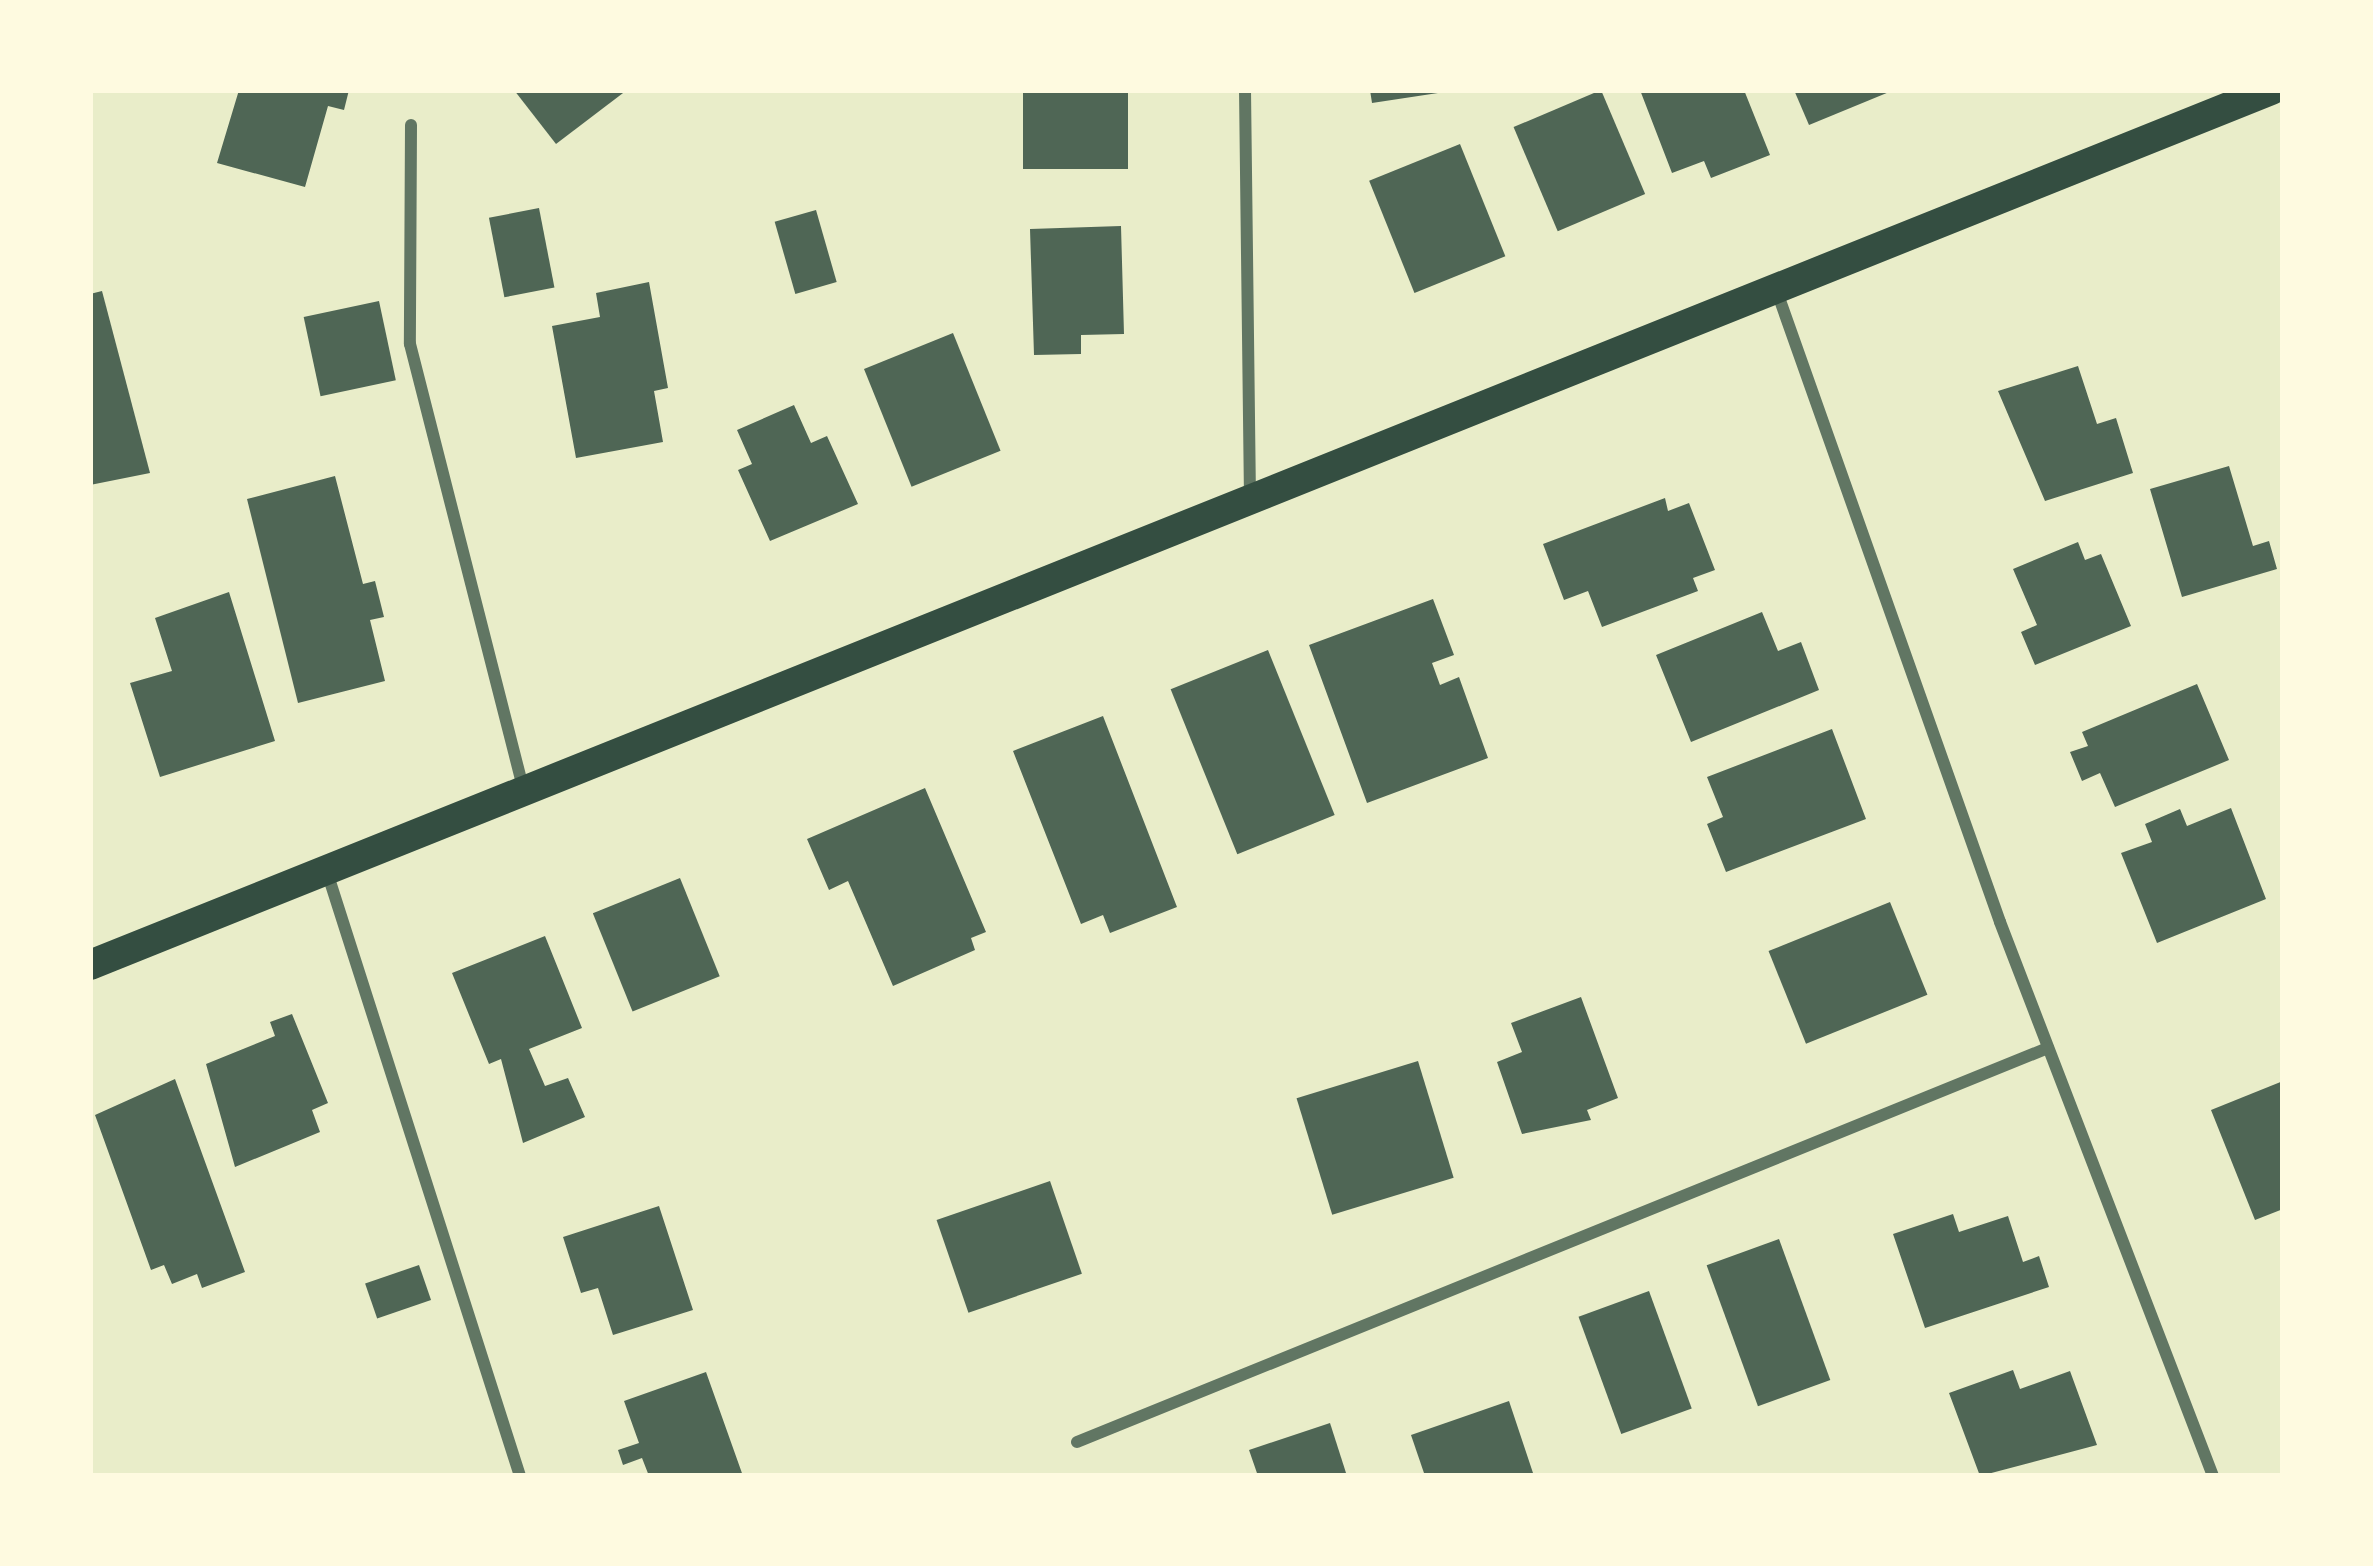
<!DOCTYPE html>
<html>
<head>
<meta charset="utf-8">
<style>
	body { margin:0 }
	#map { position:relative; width:2373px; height:1566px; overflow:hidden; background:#e9edc9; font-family:Roboto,sans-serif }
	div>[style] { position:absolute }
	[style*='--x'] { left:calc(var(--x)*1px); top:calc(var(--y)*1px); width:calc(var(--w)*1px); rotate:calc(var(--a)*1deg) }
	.building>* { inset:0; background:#4f6655; transform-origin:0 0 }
	.minor>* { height:12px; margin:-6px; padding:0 6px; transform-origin:6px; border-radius:6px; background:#617663 }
	.primary>* { height:30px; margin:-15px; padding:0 15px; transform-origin:15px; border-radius:15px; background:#344e41 }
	span { translate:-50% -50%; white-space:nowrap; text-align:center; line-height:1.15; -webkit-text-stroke:12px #fefae0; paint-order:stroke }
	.frame { position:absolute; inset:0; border:93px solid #fefae0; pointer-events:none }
</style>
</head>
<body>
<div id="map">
	<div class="building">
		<i style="clip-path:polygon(239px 90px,349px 90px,344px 110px,328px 106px,305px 187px,217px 163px)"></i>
		<i style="clip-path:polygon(514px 90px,627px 90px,556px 144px)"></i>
		<i style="left:1023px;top:90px;width:105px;height:79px"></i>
		<i style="clip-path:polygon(1370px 90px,1438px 90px,1438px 93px,1372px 103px)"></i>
		<i style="left:1601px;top:90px;width:113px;height:95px;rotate:67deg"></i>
		<i style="clip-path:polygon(1640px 90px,1744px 90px,1770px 155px,1711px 178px,1704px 161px,1672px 173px)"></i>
		<i style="clip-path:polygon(1794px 90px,1894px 90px,1809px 125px)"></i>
		<i style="left:1460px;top:144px;width:121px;height:98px;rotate:68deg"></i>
		<i style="left:539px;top:208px;width:81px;height:51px;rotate:79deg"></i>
		<i style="left:816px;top:210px;width:75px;height:43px;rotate:74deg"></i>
		<i style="clip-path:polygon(1121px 226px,1124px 334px,1081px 335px,1081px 354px,1034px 355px,1030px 229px)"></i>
		<i style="clip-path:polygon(649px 282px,668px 388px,654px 391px,663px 442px,576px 458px,552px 326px,600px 317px,596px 293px)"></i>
		<i style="clip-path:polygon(102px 291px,150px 473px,90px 485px,90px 294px)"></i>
		<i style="left:379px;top:301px;width:81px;height:77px;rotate:78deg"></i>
		<i style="left:953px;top:333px;width:127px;height:96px;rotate:68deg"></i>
		<i style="clip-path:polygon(2078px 366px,2097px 424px,2116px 418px,2133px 473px,2045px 501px,1998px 391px)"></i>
		<i style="clip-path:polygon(794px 405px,811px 443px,827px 436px,858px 504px,770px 541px,738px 470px,752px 464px,737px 430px)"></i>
		<i style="clip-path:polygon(2229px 466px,2253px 546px,2269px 541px,2277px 569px,2182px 597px,2150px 489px)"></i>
		<i style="clip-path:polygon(335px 476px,363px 584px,375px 581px,384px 617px,370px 620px,385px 681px,298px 703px,247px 499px)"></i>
		<i style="clip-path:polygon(1665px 498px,1668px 511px,1689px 503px,1715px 570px,1693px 578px,1698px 591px,1602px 627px,1588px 591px,1564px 600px,1543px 544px)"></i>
		<i style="clip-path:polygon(2078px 542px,2085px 560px,2101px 554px,2131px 626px,2035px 665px,2021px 632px,2037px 625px,2013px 569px)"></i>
		<i style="clip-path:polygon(229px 592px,275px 741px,160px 777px,130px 683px,172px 671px,155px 618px)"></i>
		<i style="clip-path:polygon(1433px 599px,1454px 655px,1432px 663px,1440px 685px,1459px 677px,1488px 758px,1367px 803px,1309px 645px)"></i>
		<i style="clip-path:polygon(1762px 612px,1778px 651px,1801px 642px,1819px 690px,1691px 742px,1656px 655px)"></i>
		<i style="left:1268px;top:650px;width:178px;height:105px;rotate:68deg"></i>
		<i style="clip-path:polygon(2197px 684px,2229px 760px,2115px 807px,2100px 773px,2082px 781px,2070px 752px,2088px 746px,2082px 732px)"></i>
		<i style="clip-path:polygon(1103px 716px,1177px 907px,1110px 933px,1103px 915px,1081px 924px,1013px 751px)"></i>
		<i style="clip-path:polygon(1832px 729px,1866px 819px,1726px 872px,1707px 824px,1723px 817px,1707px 777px)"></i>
		<i style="clip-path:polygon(925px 788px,986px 932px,971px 938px,975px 950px,893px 986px,848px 881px,829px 890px,807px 839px)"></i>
		<i style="clip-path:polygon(2231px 808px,2266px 899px,2157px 943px,2121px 853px,2152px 842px,2145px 824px,2180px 809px,2187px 826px)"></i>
		<i style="left:680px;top:878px;width:106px;height:94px;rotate:68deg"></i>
		<i style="left:1890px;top:902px;width:100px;height:131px;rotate:68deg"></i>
		<i style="clip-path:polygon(545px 936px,582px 1028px,529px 1049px,545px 1086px,568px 1078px,585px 1117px,523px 1143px,501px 1059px,489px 1064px,452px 973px)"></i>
		<i style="clip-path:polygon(1581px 997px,1618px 1098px,1587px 1110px,1591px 1120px,1522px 1134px,1497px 1062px,1522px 1052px,1511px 1023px)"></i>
		<i style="clip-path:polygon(292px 1014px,328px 1103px,312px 1110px,320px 1132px,235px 1167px,206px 1064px,275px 1036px,270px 1022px)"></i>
		<i style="left:1418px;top:1061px;width:122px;height:127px;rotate:73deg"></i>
		<i style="clip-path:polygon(175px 1079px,245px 1272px,202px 1288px,197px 1274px,172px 1284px,164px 1265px,151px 1270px,95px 1115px)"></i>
		<i style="clip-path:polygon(2283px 1081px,2283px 1209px,2255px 1220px,2211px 1110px)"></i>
		<i style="left:1050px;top:1181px;width:98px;height:120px;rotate:71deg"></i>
		<i style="clip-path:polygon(659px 1206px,693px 1310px,613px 1335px,598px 1288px,581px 1293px,563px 1237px)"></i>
		<i style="clip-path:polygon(1953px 1214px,1959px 1232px,2008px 1216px,2023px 1262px,2039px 1256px,2049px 1287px,1925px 1328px,1893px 1234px)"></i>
		<i style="left:1779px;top:1239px;width:150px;height:77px;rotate:70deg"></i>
		<i style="left:419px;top:1265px;width:37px;height:57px;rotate:71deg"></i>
		<i style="left:1649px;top:1291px;width:125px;height:75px;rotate:70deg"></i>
		<i style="clip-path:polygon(2013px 1370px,2020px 1389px,2070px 1371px,2097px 1445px,1980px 1476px,1949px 1393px)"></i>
		<i style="clip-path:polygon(706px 1372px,743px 1476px,649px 1476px,642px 1458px,623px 1465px,618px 1450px,639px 1443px,624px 1401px)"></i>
		<i style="clip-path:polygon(1509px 1401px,1534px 1476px,1425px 1476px,1411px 1435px)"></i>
		<i style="clip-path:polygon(1330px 1423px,1347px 1476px,1258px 1476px,1249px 1450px)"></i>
	</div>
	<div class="minor">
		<i style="--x:1245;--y:90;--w:408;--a:89.3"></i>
		<i style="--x:411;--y:125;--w:219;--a:90.3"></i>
		<i style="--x:410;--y:344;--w:461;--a:75.7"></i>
		<i style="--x:1776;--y:289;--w:671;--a:70.51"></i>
		<i style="--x:2000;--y:922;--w:594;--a:68.97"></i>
		<i style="--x:327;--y:872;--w:634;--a:72.28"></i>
		<i style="--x:1077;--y:1442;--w:1048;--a:-22.09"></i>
	</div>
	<div class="primary">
		<i style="--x:90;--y:965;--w:2350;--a:-21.86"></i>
	</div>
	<div class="frame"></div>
</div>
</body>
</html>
